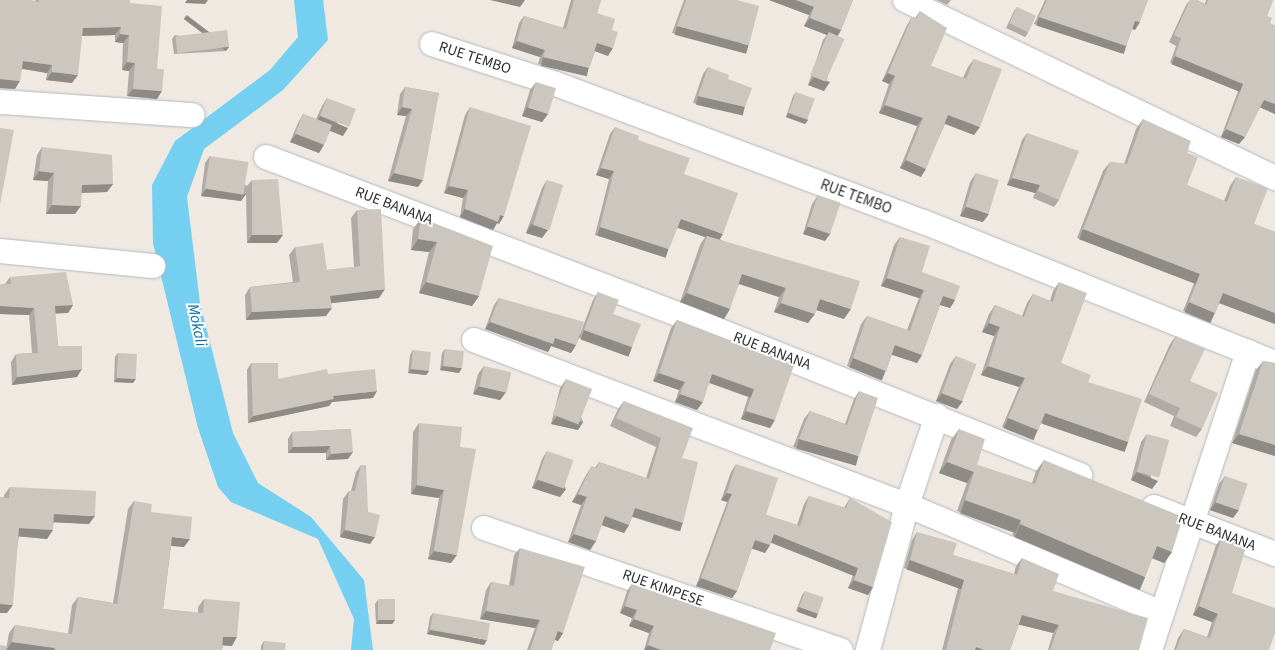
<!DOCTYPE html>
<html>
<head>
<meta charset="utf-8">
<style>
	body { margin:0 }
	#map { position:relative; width:1275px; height:650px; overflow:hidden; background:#efe9e1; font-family:"Source Sans 3",sans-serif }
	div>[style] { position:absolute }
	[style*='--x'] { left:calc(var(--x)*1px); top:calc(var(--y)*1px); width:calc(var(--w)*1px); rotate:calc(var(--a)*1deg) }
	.water>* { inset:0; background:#75cff0 }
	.roads { filter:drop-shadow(0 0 1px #b4b7c1) drop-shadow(0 0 1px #b4b7c1) }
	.street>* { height:24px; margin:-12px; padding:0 12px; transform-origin:12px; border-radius:12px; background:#fff }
	.wall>* { inset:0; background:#afaba4 }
	.shaded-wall>* { inset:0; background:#8e8b86; transform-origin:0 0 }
	.building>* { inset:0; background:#cbc7bf; transform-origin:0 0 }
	span { translate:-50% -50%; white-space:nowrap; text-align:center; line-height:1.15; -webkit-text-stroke:4px #fff; paint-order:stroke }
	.street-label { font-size:15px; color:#2e2e2e }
	.water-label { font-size:16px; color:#0d6fa3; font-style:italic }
</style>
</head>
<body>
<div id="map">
	<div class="water">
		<i style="clip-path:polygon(294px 0,323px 0,328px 40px,283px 90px,204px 149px,187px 197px,200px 303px,233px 433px,258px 483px,311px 517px,364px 580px,373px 650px,351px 650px,354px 619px,318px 539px,231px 502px,218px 487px,198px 428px,153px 243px,152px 185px,175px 141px,270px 70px,298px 37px)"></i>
	</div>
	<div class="roads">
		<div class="street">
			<i style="--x:905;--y:0;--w:411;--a:25.7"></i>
			<i style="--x:432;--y:44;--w:130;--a:17.9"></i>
			<i style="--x:556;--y:84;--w:393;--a:20.6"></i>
			<i style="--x:924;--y:222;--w:378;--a:21.9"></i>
			<i style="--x:0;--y:102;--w:193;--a:3.9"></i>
			<i style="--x:266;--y:157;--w:459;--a:20.9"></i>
			<i style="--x:695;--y:321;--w:415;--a:21.8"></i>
			<i style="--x:0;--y:251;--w:154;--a:5.6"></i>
			<i style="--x:474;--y:340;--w:463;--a:20.9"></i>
			<i style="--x:907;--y:505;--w:276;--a:23"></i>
			<i style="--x:1154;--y:507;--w:130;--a:21.2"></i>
			<i style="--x:484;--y:528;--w:377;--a:18.9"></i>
			<i style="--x:868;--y:650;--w:150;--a:-74.9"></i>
			<i style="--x:907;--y:505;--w:94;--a:-71.4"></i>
			<i style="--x:1150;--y:650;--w:314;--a:-71.8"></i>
		</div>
	</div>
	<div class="wall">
		<i style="clip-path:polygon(0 0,35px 1px,36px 0,130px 0,130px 3px,157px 69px,157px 99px,127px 96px,129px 71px,122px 70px,123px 43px,115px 42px,115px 35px,82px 36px,72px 83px,46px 80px,47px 73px,22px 69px,15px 89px,0 88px)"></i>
		<i style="clip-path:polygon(571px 0,601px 0,597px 13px,612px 30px,608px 56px,595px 51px,589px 68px,584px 75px,538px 64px,540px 57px,512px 48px,519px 23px,524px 16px,563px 28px)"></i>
		<i style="clip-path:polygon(684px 0,737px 0,743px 52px,672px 33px)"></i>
		<i style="clip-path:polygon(769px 0,853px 0,841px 30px,838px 36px,824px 91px,808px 85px,823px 40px,827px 35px,804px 26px,809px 15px)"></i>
		<i style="clip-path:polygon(937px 0,951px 0,947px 5px)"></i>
		<i style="clip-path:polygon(1045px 0,1148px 0,1135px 30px,1132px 29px,1126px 46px,1121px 53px,1034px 24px)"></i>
		<i style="clip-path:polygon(1190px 0,1197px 0,1205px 4px,1206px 0,1273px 0,1267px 16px,1270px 23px,1275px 26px,1275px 114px,1260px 107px,1245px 137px,1239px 144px,1221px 137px,1238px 91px,1170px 63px,1176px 46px,1169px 42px,1186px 5px)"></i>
		<i style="clip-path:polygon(1017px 7px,1028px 33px,1025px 37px,1006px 28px,1014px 11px)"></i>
		<i style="clip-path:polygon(920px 11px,931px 66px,963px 78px,968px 67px,974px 59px,974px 135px,945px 124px,921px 177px,900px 168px,917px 126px,879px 113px,889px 84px,882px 81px,907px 25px,912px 17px,915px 18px)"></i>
		<i style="clip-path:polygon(175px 35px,229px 47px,226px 51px,174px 54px,172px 39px)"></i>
		<i style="clip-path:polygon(708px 67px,728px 79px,745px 107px,740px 114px,693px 103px,703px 74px)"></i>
		<i style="clip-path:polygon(536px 82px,548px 114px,542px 122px,522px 116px,530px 90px)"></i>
		<i style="clip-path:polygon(405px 87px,439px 93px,418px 187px,388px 181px,406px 116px,397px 115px,400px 94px)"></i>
		<i style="clip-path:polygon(796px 92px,808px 120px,805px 124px,786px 117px,793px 96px)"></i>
		<i style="clip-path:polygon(327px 98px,343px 136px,330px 131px,319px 153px,290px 142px,298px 123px,303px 114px,316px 119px,322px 106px)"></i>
		<i style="clip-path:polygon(470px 107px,499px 224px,497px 223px,493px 230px,460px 217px,463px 198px,444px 193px,465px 115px)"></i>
		<i style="clip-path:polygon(1143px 119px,1187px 153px,1187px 185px,1224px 201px,1230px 186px,1236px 177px,1254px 224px,1275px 232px,1275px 324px,1219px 303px,1215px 313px,1209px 322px,1183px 311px,1194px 283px,1077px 238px,1103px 171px,1110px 162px,1124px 164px,1136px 129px)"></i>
		<i style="clip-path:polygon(615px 127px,638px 140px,684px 174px,720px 239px,844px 319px,816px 310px,808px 323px,774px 312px,779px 297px,739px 284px,724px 319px,680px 302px,700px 245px,705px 237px,677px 227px,664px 257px,595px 235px,609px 179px,596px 175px,610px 134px)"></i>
		<i style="clip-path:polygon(1027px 133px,1059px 200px,1054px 207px,1033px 198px,1035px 193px,1007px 185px,1022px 140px)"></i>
		<i style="clip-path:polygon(42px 147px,113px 184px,107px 192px,82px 193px,75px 214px,46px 214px,48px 181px,33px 180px,37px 155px)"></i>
		<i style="clip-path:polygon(210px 156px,247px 186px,252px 180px,277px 243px,247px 243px,246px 194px,241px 201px,201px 196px,205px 163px)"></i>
		<i style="clip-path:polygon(976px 173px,983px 222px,960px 216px,970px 182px)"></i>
		<i style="clip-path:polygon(547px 180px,542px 238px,526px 233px,542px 188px)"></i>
		<i style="clip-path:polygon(818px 195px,825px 241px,803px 234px,812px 204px)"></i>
		<i style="clip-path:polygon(357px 210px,379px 298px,331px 303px,326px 316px,246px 320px,245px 295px,250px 287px,293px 282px,289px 255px,295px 247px,327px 270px,354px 267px,351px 218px)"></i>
		<i style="clip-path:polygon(421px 218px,479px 296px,472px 306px,419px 293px,429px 252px,411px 250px,413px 229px)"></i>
		<i style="clip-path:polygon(900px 237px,922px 272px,955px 300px,950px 308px,940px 305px,922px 355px,917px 363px,892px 354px,886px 371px,880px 379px,847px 366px,861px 324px,867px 316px,907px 330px,919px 298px,881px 286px,894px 245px)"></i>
		<i style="clip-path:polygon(10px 277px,73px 305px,68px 313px,55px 313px,58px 346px,77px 377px,12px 385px,11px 362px,16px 354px,32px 353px,29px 315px,0 314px,0 284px,5px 284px)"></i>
		<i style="clip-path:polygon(1059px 282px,1061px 363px,1088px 382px,1122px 451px,1041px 423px,1038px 430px,1032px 439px,1002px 427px,1019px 387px,981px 375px,994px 336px,982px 332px,989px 314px,995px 305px,1022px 316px,1027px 303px,1033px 294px,1050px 301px,1053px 291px)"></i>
		<i style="clip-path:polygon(598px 292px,613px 314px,632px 347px,627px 355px,579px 338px,576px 345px,571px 353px,551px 346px,548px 352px,485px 329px,494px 305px,499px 298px,580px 334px,593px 300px)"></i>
		<i style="clip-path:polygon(677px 320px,794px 365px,770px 428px,741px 419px,748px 397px,709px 383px,697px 410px,675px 402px,679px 390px,653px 381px,671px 328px)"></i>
		<i style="clip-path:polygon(1176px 336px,1190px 381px,1202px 429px,1196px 437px,1170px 426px,1174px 416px,1144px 402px,1170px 344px)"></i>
		<i style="clip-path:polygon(445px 349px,459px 373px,440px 370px,442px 353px)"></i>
		<i style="clip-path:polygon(413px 350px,429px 371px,426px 375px,408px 373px,410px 355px)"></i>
		<i style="clip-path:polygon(118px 353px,133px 383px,114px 382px,115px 357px)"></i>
		<i style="clip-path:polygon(956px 356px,957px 409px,936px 401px,950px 364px)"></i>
		<i style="clip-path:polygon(1263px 361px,1275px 363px,1275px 456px,1232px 443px,1256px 370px)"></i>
		<i style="clip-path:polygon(251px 363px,278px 379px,328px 374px,373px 398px,332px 402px,329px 406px,248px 423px,247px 370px)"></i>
		<i style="clip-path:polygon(484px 366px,506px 392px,500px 400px,473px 394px,478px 374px)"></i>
		<i style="clip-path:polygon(566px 379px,583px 422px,578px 430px,551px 424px,560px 388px)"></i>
		<i style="clip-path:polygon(859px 391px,853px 464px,793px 447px,804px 419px,810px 411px,845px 424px,854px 399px)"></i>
		<i style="clip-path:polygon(624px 401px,682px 458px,683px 523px,677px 531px,632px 517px,629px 525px,624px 533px,601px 525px,596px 541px,590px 550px,568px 542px,581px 505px,572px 502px,586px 475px,592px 466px,595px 468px,599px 462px,646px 478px,656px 447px,610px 426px,618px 409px)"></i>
		<i style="clip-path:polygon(419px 423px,460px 447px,451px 563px,428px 559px,439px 498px,411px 494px,413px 432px)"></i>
		<i style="clip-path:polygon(351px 429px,348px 459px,326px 460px,326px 453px,288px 453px,288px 439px,292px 432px)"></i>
		<i style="clip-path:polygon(959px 429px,977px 465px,1032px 483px,1036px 471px,1044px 460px,1172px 552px,1164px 563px,1152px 558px,1145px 577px,1137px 588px,1012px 535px,1014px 531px,957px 511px,967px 483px,939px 473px,951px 440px)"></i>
		<i style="clip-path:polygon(1147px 434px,1152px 489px,1131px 480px,1141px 442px)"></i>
		<i style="clip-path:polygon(547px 451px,566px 489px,560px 497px,532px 488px,542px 459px)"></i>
		<i style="clip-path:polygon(736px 464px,766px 515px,797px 525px,804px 504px,809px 496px,844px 508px,850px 498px,873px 587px,868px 595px,848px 588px,853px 575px,771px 543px,765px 553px,752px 548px,737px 591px,732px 598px,696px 586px,727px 502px,721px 500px,731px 472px)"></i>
		<i style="clip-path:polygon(361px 465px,368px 512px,370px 544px,340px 537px,343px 499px,349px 491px,351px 491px,356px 472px)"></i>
		<i style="clip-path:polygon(1225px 476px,1233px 518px,1210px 510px,1219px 484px)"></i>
		<i style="clip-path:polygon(10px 487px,89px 524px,54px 522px,47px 539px,19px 536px,7px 613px,0 613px,0 497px,4px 497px,4px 495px)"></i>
		<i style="clip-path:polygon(134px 501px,151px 512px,184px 547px,171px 546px,163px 609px,198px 613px,198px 607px,204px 599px,232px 646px,223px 645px,222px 650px,6px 650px,9px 633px,15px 625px,68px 634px,72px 605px,78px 597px,113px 603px,128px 509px)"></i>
		<i style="clip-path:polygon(917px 532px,953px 555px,1014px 574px,1016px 566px,1022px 558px,1053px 591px,1139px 650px,1048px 650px,1053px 633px,1019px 624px,1010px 650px,942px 650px,958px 588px,904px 568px,912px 540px)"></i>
		<i style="clip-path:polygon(1222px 537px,1232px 593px,1269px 650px,1174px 650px,1178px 638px,1184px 629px,1207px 637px,1212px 622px,1193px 615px,1216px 545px)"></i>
		<i style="clip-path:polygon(520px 548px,563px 633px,558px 641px,555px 640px,551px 650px,527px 650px,535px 628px,480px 619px,486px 590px,491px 582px,509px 586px,514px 555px)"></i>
		<i style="clip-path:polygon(632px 584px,770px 650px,644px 650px,649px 633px,629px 626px,632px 618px,620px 613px,627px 591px)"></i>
		<i style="clip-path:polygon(805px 591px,818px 614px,815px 618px,796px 611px,802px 595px)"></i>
		<i style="clip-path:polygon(378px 600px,395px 620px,392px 624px,376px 624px,375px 604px)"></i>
		<i style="clip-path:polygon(433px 613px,484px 645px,427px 634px,430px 617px)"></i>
		<i style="clip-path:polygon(264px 641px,285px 650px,261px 650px,261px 646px)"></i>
	</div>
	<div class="shaded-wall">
		<i style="clip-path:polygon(187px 0,208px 0,205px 4px,185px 3px)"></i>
		<i style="clip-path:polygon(490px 0,525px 0,520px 7px)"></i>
		<i style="clip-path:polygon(769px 0,796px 0,814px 7px,809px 15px)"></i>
		<i style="left:1039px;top:17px;width:92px;height:9px;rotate:18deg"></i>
		<i style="clip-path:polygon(810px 18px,841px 30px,836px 38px,829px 32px,827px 35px,804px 26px)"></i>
		<i style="clip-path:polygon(1135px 21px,1140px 22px,1135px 30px,1130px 28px)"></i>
		<i style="left:677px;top:26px;width:74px;height:9px;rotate:15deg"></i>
		<i style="clip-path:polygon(121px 27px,115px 35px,78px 36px,83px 28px)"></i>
		<i style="clip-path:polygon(120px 34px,129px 35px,123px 43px,115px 42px)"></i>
		<i style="clip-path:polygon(517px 41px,545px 50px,540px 57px,512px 48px)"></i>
		<i style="clip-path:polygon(597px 43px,613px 48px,608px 56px,592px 50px)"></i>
		<i style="left:229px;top:47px;width:5px;height:53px;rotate:127deg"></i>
		<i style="left:1175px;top:56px;width:74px;height:9px;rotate:22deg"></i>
		<i style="left:543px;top:57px;width:47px;height:9px;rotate:13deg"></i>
		<i style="clip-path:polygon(23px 61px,52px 65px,47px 73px,18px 68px)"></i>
		<i style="clip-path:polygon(127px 62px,135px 63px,129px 71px,122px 70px)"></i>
		<i style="clip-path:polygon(52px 72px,78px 75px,72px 83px,46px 80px)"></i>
		<i style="clip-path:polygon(888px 73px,895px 76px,889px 84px,882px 81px)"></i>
		<i style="clip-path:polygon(814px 77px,830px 82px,824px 91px,808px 85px)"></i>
		<i style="clip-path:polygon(0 79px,20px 81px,15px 89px,0 88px)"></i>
		<i style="clip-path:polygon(133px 89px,162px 91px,157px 99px,127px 96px)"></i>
		<i style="left:698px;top:96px;width:48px;height:9px;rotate:13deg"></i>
		<i style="clip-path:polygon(1264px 100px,1275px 104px,1275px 114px,1259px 107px)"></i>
		<i style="clip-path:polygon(885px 105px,923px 118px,917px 126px,879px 113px)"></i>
		<i style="clip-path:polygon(402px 107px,412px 109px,406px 116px,397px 115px)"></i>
		<i style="clip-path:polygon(527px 107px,548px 114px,542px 122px,522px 116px)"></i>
		<i style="clip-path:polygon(788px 113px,808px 120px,805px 124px,786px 117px)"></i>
		<i style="clip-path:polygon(948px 115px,980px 127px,974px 135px,943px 123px)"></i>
		<i style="clip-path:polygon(320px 116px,348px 128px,343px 136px,314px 124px)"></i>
		<i style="clip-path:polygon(1226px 129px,1245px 137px,1239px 144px,1221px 137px)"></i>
		<i style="clip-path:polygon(296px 134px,324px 145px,319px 153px,290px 142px)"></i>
		<i style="clip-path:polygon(906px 160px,926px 169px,921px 177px,900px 168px)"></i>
		<i style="clip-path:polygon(601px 168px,614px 171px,609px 179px,596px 175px)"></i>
		<i style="clip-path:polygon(39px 171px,54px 173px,48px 181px,33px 180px)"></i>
		<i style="clip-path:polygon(394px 173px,423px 180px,418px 187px,388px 181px)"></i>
		<i style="clip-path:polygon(1012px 178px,1040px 185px,1035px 193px,1007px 185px)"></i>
		<i style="clip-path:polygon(113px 184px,107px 192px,76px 193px,82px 185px)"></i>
		<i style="clip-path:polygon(449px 186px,468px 190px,463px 198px,444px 193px)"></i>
		<i style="clip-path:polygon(206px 189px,246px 194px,241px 201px,201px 196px)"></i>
		<i style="clip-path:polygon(52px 205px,81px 206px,75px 214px,46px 214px)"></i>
		<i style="clip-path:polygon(966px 207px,989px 214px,983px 222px,960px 216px)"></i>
		<i style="clip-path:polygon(465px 209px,500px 215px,504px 216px,499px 224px,497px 223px,493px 230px,460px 217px)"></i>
		<i style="clip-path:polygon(681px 219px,723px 234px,718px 242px,707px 236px,705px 237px,675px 227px)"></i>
		<i style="clip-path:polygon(531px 224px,548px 230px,542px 238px,526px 233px)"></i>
		<i style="clip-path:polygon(808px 226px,831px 233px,825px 241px,803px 234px)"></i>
		<i style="left:600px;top:227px;width:72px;height:9px;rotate:18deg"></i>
		<i style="left:1083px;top:229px;width:125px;height:11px;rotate:21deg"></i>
		<i style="clip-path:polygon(252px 235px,283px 235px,277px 243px,247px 243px)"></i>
		<i style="clip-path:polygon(418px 239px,437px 242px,429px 252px,411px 250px)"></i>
		<i style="clip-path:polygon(742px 274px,786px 288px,779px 297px,736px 283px)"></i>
		<i style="clip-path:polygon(887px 278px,924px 290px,919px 298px,881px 286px)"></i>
		<i style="clip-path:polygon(426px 282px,479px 296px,472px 306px,419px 293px)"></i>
		<i style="clip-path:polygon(385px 289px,379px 298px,324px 304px,330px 296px)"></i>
		<i style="clip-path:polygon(687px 293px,730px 309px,724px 319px,680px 302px)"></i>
		<i style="clip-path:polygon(1223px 293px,1275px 313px,1275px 324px,1216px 302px)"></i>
		<i style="clip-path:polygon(943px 296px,955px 300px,950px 308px,937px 304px)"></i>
		<i style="clip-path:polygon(820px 299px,851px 309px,844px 319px,813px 309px)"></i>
		<i style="left:1189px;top:302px;width:28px;height:11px;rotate:23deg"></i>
		<i style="clip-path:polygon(781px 303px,815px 314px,808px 323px,774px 312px)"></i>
		<i style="clip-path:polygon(73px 305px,68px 313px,49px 314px,55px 306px)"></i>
		<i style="clip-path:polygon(0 306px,34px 308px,29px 315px,0 314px)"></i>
		<i style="clip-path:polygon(332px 308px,326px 316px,246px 320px,252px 312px)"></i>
		<i style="clip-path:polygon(490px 322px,555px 338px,576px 345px,571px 353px,551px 346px,548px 352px,485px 329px)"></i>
		<i style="clip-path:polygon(989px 323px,1000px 327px,994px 336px,982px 332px)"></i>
		<i style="left:584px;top:330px;width:51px;height:10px;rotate:20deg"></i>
		<i style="clip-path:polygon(895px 345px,922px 355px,917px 363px,889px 354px)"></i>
		<i style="left:853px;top:358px;width:35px;height:10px;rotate:22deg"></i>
		<i style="clip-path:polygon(443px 366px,462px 368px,459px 373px,440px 370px)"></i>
		<i style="clip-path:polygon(988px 366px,1025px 378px,1019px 387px,981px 375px)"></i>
		<i style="clip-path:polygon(82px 369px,77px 377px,12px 385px,17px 377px)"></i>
		<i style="clip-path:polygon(411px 369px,429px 371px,426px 375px,408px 373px)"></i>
		<i style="clip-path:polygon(659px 373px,685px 382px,679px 390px,653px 381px)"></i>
		<i style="left:712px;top:374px;width:45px;height:9px;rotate:20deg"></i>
		<i style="clip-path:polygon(117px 378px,136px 379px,133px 383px,114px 382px)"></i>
		<i style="clip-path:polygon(479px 386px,506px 392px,500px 400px,473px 394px)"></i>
		<i style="clip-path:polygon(377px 391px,373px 398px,332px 402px,329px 406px,248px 423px,253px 416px,333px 396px)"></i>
		<i style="clip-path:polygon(942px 393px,963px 401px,957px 409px,936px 401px)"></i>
		<i style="clip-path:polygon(680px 394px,703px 402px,697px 410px,675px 402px)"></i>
		<i style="clip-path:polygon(746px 411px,775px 420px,770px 428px,741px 419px)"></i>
		<i style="left:1045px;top:413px;width:88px;height:11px;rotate:19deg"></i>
		<i style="clip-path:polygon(557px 416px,583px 422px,578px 430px,551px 424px)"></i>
		<i style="left:1008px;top:418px;width:32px;height:11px;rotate:22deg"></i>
		<i style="clip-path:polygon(1239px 434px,1275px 445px,1275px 456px,1232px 443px)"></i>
		<i style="left:799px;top:439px;width:62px;height:10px;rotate:16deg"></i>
		<i style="clip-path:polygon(330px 446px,326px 453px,288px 453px,293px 447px)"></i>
		<i style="clip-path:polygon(353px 452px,348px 459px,326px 460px,331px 454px)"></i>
		<i style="clip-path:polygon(947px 462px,974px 472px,967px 483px,939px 473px)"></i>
		<i style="clip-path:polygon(1137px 472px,1158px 481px,1152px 489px,1131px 480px)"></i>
		<i style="clip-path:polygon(538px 480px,566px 489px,560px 497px,532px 488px)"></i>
		<i style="clip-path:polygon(417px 485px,444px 490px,439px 498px,411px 494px)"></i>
		<i style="clip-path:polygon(727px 493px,732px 494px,727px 502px,721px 500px)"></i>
		<i style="clip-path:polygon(578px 494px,587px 497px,581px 505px,572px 502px)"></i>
		<i style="left:965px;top:500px;width:59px;height:14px;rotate:20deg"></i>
		<i style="clip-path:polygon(1216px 502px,1239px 510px,1233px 518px,1210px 510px)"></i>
		<i style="left:635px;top:508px;width:50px;height:9px;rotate:17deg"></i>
		<i style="clip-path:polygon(54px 514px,95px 516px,89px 524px,48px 522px)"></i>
		<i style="clip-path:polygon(605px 516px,629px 525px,624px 533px,599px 524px)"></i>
		<i style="left:1020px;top:524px;width:136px;height:14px;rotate:23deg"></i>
		<i style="clip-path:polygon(19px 528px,53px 530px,47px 539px,14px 536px)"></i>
		<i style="clip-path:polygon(345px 530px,375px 537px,370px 544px,340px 537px)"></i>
		<i style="clip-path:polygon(574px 534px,596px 541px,590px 550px,568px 542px)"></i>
		<i style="left:774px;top:534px;width:91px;height:9px;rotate:22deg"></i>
		<i style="clip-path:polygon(172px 537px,190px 539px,184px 547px,166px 545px)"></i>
		<i style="clip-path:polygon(755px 540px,770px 545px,765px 553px,750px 548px)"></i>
		<i style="clip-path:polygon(1157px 546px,1172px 552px,1164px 563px,1149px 557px)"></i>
		<i style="clip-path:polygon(434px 551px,457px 555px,451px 563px,428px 559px)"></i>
		<i style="left:910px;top:560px;width:58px;height:10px;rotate:20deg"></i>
		<i style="clip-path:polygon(701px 578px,737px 591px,732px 598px,696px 586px)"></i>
		<i style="clip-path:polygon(854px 580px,873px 587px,868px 595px,848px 588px)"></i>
		<i style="clip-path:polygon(0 604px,13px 605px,7px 613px,0 613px)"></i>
		<i style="clip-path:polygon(625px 606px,637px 610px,632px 618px,620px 613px)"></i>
		<i style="clip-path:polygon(1199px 606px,1218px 614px,1212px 622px,1193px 615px)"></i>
		<i style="left:799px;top:607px;width:20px;height:5px;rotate:20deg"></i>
		<i style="clip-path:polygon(486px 611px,540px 620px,535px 628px,480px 619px)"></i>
		<i style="clip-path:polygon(1022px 615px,1059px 625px,1053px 633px,1016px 624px)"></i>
		<i style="clip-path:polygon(634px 619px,654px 626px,649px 633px,629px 626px)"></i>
		<i style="clip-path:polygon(379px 620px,395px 620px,392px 624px,376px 624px)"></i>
		<i style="clip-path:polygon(430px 630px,487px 640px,484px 645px,427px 634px)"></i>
		<i style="clip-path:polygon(558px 631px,563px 633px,558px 641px,552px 639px)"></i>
		<i style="clip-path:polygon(223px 637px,237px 637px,232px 646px,217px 645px)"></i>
		<i style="clip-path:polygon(12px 642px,55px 648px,54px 650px,6px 650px)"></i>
		<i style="clip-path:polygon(648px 645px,661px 650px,644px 650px)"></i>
		<i style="clip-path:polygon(976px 647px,984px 650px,974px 650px)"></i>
	</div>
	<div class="building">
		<i style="clip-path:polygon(0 0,31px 0,39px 2px,39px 0,130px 0,130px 3px,162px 6px,157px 69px,164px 69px,162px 91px,133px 89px,135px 63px,127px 62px,129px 35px,120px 34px,121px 27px,83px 28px,78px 75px,52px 72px,52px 65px,23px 61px,20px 81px,0 79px)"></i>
		<i style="clip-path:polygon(574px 0,601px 0,597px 13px,615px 19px,612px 30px,618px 32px,613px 48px,597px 43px,589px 68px,543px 57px,545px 50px,517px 41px,524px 16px,566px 29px)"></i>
		<i style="clip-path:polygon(686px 0,737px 0,759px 6px,749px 45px,677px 26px)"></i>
		<i style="clip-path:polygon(796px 0,853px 0,841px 30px,810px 18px,814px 7px)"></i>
		<i style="clip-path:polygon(1047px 0,1148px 0,1140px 22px,1135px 21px,1126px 46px,1039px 17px)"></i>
		<i style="clip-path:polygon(1190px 0,1197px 0,1206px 5px,1208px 0,1273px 0,1267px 16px,1272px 18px,1270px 23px,1275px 26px,1275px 104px,1264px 100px,1245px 137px,1226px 129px,1243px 84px,1175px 56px,1181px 38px,1174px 35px)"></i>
		<i style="left:1017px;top:7px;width:21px;height:18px;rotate:25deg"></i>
		<i style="clip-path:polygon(920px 11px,947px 28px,931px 66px,966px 79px,974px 59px,1002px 69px,980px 127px,948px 115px,926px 169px,906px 160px,923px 118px,885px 105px,895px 76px,888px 73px,912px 17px,916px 19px)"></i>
		<i style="left:227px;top:30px;width:17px;height:52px;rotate:83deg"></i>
		<i style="left:829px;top:32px;width:17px;height:47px;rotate:24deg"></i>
		<i style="clip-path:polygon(708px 67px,729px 75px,728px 79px,752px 88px,745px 107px,698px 96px)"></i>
		<i style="left:536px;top:82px;width:21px;height:27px;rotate:17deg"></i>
		<i style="clip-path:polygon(405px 87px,439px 93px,423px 180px,394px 173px,412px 109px,402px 107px)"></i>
		<i style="left:796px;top:92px;width:20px;height:22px;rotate:20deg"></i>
		<i style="left:327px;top:98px;width:31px;height:19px;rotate:21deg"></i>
		<i style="clip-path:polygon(470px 107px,531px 126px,504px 216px,500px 215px,498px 222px,465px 209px,468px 190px,449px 186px)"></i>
		<i style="left:303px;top:114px;width:31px;height:21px;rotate:21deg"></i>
		<i style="clip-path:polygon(1143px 119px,1191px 141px,1187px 153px,1198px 157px,1187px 185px,1227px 202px,1236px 177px,1268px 188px,1254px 224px,1275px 232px,1275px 313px,1223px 293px,1215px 313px,1189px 302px,1200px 274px,1083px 229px,1110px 162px,1127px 164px)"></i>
		<i style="clip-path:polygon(615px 127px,639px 136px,638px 140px,690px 158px,684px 174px,738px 193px,723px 234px,681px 219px,669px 249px,600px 227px,614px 171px,601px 168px)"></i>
		<i style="clip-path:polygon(0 128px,14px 130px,0 205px)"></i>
		<i style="clip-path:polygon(1027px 133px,1079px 151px,1059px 200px,1038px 191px,1040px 185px,1012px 178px)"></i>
		<i style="clip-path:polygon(42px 147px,112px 155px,113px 184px,82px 185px,81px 206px,52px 205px,54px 173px,39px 171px)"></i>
		<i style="left:210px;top:156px;width:39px;height:33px;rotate:9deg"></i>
		<i style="left:976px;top:173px;width:24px;height:35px;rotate:17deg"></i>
		<i style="clip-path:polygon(278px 179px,283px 235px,252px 235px,252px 180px)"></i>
		<i style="left:547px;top:180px;width:17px;height:47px;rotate:17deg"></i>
		<i style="left:818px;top:195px;width:24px;height:33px;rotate:19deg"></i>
		<i style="clip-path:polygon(381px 209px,385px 289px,330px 296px,332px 308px,252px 312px,250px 287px,300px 282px,295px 247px,323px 243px,327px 270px,360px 266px,357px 210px)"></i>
		<i style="clip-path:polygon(421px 218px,493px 246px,479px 296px,426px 282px,437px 242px,418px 239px)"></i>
		<i style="clip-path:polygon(707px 236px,860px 281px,851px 309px,820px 299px,815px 314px,781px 303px,786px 288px,742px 274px,730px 309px,687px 293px)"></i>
		<i style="clip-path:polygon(900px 237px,930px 246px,922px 272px,960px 286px,955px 300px,943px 296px,922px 355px,895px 345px,886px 371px,853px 358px,867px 316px,910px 331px,924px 290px,887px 278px)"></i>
		<i style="clip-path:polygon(66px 272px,73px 305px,55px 306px,58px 346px,82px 346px,82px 369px,17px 377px,16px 354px,38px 353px,34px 308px,0 306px,0 284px,11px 284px,10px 277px)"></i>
		<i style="clip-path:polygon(1059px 282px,1087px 293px,1061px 363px,1091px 375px,1088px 382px,1142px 399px,1128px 442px,1045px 413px,1038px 430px,1008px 418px,1025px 378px,988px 366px,1000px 327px,989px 323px,995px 305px,1024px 317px,1033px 294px,1053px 302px)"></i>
		<i style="clip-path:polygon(598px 292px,619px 300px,613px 314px,641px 324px,632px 347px,584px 330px)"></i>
		<i style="clip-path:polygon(499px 298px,584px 322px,576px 345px,555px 338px,553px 344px,490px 322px)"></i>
		<i style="clip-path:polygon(677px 320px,794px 365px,775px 420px,746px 411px,754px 389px,712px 374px,703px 402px,680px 394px,685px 382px,659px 373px)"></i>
		<i style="clip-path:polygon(1176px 336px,1205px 349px,1190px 381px,1218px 393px,1202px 429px,1176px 417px,1180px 408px,1149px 394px)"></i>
		<i style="left:445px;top:349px;width:19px;height:17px;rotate:6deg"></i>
		<i style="left:413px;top:350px;width:18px;height:19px;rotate:6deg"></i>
		<i style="left:118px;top:353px;width:19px;height:25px;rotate:3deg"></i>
		<i style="left:956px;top:356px;width:22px;height:40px;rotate:21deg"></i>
		<i style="clip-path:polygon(1263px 361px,1275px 363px,1275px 445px,1239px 434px)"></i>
		<i style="clip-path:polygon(251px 363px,278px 363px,278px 379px,327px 369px,328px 374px,375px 369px,377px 391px,333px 396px,334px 399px,253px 416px)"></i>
		<i style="left:484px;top:366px;width:28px;height:21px;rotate:13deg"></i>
		<i style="left:566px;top:379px;width:28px;height:38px;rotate:21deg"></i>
		<i style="clip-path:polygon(859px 391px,878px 398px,859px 456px,799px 439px,810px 411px,847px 425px)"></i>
		<i style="clip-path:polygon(624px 401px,693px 428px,682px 458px,698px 462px,683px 523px,635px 508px,629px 525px,605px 516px,596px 541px,574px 534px,587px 497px,578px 494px,592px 466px,597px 468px,599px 462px,649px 479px,661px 438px,616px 418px)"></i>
		<i style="clip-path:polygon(419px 423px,462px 427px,460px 447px,476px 449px,457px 555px,434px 551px,444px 490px,417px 485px)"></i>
		<i style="clip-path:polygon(351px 429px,353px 452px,331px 454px,330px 446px,293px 447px,292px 432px)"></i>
		<i style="clip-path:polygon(959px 429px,985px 439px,977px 465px,1035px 484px,1044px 460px,1183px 517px,1172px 552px,1157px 546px,1145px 577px,1020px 524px,1021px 520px,965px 500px,974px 472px,947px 462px)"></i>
		<i style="left:1147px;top:434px;width:23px;height:39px;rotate:15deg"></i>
		<i style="left:547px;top:451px;width:28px;height:30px;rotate:19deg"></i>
		<i style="clip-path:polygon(736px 464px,778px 478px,766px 515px,800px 526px,809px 496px,846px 508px,850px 498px,892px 522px,873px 587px,854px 580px,858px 568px,774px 534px,770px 545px,755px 540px,737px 591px,701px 578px,732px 494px,727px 493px)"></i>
		<i style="clip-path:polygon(361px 465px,366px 465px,368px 512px,380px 515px,375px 537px,345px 530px,349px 491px,355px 491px)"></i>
		<i style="left:1225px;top:476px;width:24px;height:28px;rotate:19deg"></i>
		<i style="clip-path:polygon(10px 487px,96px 491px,95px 516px,54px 514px,53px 530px,19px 528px,13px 605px,0 604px,0 497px,9px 498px)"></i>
		<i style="clip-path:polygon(134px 501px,152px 504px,151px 512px,192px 517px,190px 539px,172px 537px,163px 609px,203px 613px,204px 599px,240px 602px,237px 637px,223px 637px,222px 650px,55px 650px,55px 648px,12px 642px,15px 625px,72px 634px,78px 597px,117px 604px)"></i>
		<i style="clip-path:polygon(917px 532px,957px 543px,953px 555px,1017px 575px,1022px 558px,1059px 574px,1053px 591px,1148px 618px,1139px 650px,1050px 650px,1059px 625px,1022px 615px,1010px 650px,984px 650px,976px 647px,975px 650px,946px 650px,964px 580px,910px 560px)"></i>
		<i style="clip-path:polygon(1222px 537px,1246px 547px,1232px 593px,1275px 608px,1275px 633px,1269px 650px,1176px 650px,1184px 629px,1210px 638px,1218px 614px,1199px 606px)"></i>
		<i style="clip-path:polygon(520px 548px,585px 567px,563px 633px,558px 631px,551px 650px,530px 650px,540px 620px,486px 611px,491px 582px,514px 586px)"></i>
		<i style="clip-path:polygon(632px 584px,776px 633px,770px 650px,661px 650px,648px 645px,654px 626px,634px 619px,637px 610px,625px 606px)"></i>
		<i style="left:805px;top:591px;width:20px;height:17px;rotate:20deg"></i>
		<i style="left:395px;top:599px;width:21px;height:17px;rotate:90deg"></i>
		<i style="left:433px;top:613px;width:58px;height:17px;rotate:10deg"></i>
		<i style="clip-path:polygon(264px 641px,286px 643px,285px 650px,263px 650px)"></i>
		<i style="clip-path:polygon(0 645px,6px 646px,6px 650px,0 650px)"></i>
	</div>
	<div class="street-label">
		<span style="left:475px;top:58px;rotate:18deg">RUE TEMBO</span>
		<span style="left:856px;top:197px;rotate:20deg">RUE TEMBO</span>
		<span style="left:394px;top:206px;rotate:21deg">RUE BANANA</span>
		<span style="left:772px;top:351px;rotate:21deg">RUE BANANA</span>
		<span style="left:1217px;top:532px;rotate:21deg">RUE BANANA</span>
		<span style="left:663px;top:588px;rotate:19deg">RUE KIMPESE</span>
	</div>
	<div class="water-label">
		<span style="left:197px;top:325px;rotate:78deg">Mokali</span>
	</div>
</div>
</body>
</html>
